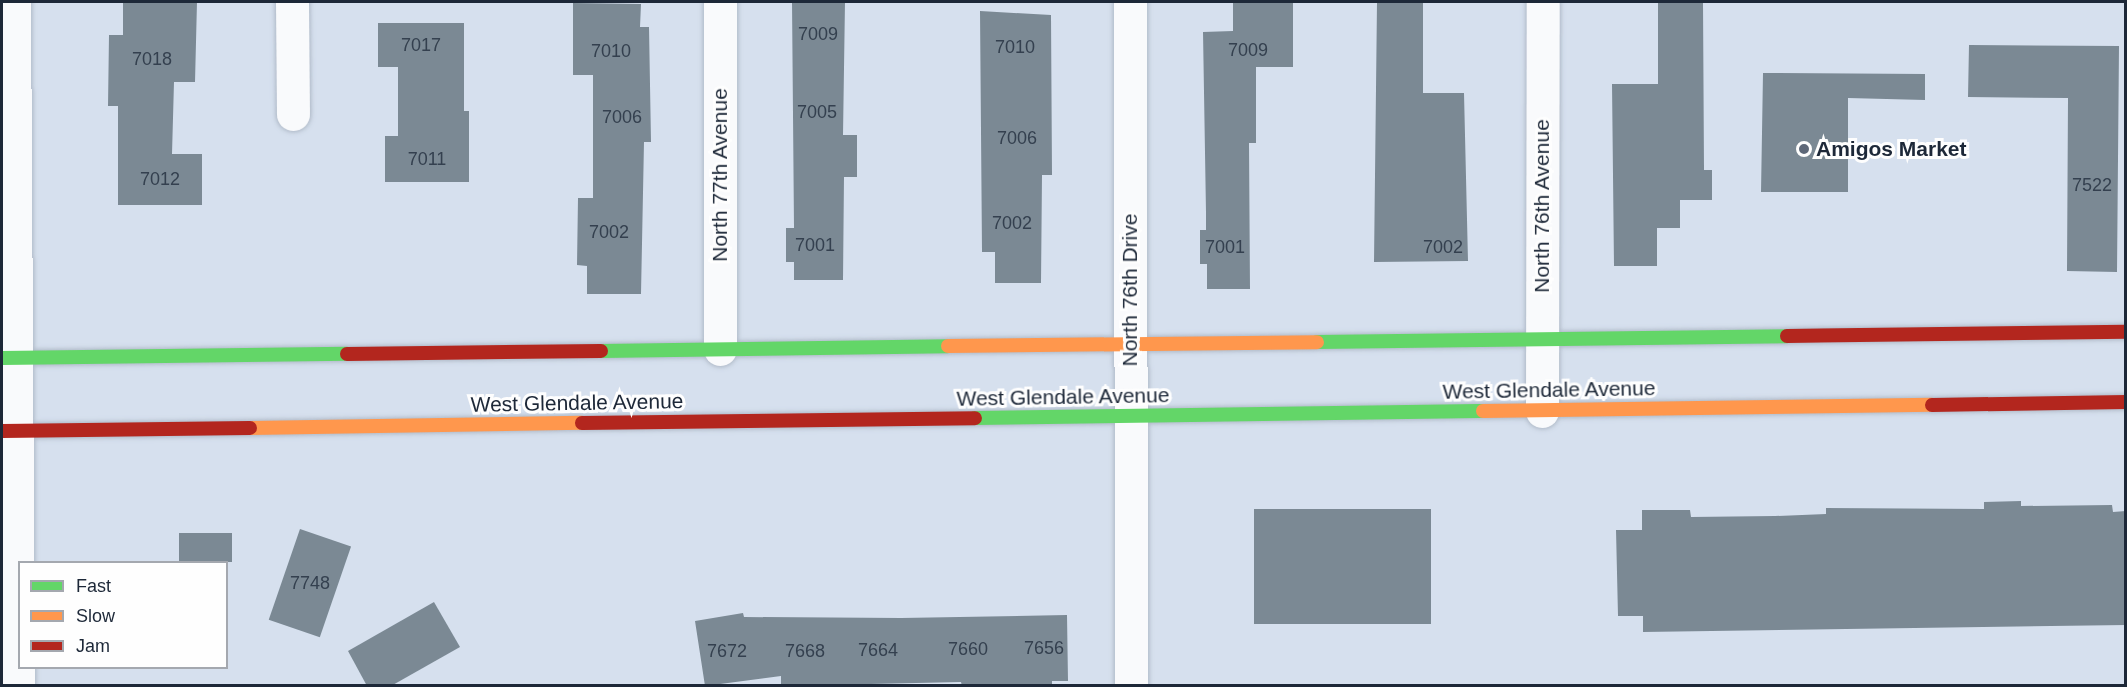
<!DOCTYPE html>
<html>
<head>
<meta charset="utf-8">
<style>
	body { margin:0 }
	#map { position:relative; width:2127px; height:687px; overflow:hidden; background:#d6e0ee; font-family:Arial,sans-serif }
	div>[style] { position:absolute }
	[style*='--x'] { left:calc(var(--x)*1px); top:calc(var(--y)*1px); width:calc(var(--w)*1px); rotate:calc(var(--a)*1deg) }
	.building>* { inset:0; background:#7b8994; transform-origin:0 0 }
	.roads { filter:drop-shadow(0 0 2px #b1bbc9) drop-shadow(0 0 2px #b1bbc9) }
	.street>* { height:33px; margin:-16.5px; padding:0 16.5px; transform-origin:16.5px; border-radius:16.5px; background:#f9fafc }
	.fast>* { height:14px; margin:-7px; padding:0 7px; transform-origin:7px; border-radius:7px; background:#63d668 }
	.slow>* { height:14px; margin:-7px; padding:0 7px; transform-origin:7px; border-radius:7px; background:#ff974d }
	.jam>* { height:14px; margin:-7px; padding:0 7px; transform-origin:7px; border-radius:7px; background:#b3261e }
	.dots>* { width:16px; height:16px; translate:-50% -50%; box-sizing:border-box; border:3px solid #fefefe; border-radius:50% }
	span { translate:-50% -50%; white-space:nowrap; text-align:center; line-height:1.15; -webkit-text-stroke:6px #fefefe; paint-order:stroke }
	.number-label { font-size:18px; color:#34404f }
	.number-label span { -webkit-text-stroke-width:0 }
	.poi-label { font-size:21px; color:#1d2838; font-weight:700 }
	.left { translate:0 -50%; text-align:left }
	.street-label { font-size:21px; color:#1d2838 }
	.frame { position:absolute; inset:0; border:3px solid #1d2838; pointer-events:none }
	.legend { position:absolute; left:18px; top:561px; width:210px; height:108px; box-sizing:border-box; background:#fefefe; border:2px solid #a4a8af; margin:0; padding:8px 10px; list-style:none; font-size:18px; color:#1d2838 }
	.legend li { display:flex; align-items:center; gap:12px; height:30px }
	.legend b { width:30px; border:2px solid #a4a8af }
</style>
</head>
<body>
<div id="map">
	<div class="building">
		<i style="clip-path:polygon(123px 2px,197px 2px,195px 82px,174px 82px,172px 154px,202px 154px,202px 205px,118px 205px,118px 106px,108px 106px,109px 35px,123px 35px)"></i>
		<i style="clip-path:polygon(792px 2px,845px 2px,843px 135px,857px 135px,857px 177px,844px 177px,843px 280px,794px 280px,794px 262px,786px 262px,786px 228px,794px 228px)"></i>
		<i style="clip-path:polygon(1233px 2px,1293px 2px,1293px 67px,1256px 67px,1256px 143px,1249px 143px,1250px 289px,1207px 289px,1207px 264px,1200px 264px,1200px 230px,1206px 230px,1206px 213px,1203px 32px,1233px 31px)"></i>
		<i style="clip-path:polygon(1377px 2px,1423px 2px,1423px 93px,1464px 93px,1468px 261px,1374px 262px)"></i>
		<i style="clip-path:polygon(1658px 2px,1703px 2px,1704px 170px,1712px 170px,1712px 200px,1680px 200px,1680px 228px,1657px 228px,1657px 266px,1614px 266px,1612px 84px,1658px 84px)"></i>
		<i style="clip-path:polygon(573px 3px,641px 4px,640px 27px,649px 27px,651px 142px,644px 142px,641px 294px,587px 294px,587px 266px,577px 265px,578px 198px,593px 198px,593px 75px,573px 75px)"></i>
		<i style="clip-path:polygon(980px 11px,1051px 15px,1052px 175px,1042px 175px,1041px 283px,995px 283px,995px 252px,982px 252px)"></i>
		<i style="clip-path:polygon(378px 23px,464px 23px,464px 111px,469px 111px,469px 182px,385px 182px,385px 136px,398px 136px,398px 67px,378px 67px)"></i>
		<i style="clip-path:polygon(1969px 45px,2119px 46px,2117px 272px,2067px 271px,2068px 98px,1968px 97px)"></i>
		<i style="clip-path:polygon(1763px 73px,1925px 74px,1925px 100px,1848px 98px,1848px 192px,1761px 192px)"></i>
		<i style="clip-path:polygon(2021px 501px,2021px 506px,2112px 505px,2113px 512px,2126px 511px,2126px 625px,1643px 632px,1643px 616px,1618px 616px,1616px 530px,1642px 530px,1642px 510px,1690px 510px,1691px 517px,1775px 516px,1826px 514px,1826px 508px,1984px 509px,1984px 502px)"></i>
		<i style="left:1254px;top:509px;width:177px;height:115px"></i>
		<i style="left:300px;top:529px;width:54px;height:96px;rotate:19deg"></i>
		<i style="left:179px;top:533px;width:53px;height:29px"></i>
		<i style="clip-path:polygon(434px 602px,460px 647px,391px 686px,367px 686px,348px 651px)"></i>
		<i style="clip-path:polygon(743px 613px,744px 617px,901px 618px,1067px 615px,1068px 681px,1052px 681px,1052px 686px,962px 686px,961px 682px,781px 686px,781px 676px,705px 686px,695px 621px)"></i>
	</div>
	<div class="roads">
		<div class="street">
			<i style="--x:14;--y:2;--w:684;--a:89.66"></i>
			<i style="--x:292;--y:2;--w:112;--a:89.5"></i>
			<i style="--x:720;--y:2;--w:347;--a:90"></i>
			<i style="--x:1130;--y:2;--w:684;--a:89.92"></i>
			<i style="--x:1542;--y:411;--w:409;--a:-89.9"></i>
		</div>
		<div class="fast">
			<i style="--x:1317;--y:342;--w:470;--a:-0.7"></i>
			<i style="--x:601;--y:351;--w:347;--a:-0.8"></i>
			<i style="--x:2;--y:358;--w:345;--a:-0.7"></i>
			<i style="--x:975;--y:418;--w:508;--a:-0.79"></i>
		</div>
		<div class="slow">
			<i style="--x:948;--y:346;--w:369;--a:-0.6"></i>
			<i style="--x:1483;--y:411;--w:449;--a:-0.8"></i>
			<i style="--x:250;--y:428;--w:332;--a:-0.9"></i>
		</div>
		<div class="jam">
			<i style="--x:1787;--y:336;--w:339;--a:-0.7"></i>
			<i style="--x:347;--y:354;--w:254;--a:-0.7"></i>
			<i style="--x:1932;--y:405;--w:194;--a:-0.9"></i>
			<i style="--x:582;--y:423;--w:393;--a:-0.7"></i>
			<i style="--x:2;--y:431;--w:248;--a:-0.7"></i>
		</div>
	</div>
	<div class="dots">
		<i style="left:1804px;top:149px;background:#5e6878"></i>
	</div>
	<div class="number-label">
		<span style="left:818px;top:34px">7009</span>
		<span style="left:421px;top:45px">7017</span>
		<span style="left:1015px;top:47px">7010</span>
		<span style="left:1248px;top:50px">7009</span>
		<span style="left:611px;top:51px">7010</span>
		<span style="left:152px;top:59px">7018</span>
		<span style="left:817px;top:112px">7005</span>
		<span style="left:622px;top:117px">7006</span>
		<span style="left:1017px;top:138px">7006</span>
		<span style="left:427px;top:159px">7011</span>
		<span style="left:160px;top:179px">7012</span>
		<span style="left:2092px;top:185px">7522</span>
		<span style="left:1012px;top:223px">7002</span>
		<span style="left:609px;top:232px">7002</span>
		<span style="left:815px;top:245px">7001</span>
		<span style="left:1225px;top:247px">7001</span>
		<span style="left:1443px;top:247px">7002</span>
		<span style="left:310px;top:583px">7748</span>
		<span style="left:1044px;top:648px">7656</span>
		<span style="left:968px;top:649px">7660</span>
		<span style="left:878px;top:650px">7664</span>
		<span style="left:727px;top:651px">7672</span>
		<span style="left:805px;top:651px">7668</span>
	</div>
	<div class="poi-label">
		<span class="left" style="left:1816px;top:149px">Amigos Market</span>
	</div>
	<div class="street-label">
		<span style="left:720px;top:175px;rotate:-90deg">North 77th Avenue</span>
		<span style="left:1542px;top:206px;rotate:-90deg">North 76th Avenue</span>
		<span style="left:1130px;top:290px;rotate:-90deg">North 76th Drive</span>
		<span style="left:1549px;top:390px;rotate:-1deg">West Glendale Avenue</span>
		<span style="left:1063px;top:397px;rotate:-1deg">West Glendale Avenue</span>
		<span style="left:577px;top:403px;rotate:-1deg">West Glendale Avenue</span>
	</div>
	<div class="frame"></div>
	<ul class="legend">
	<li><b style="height:8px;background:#63d668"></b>Fast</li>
	<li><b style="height:8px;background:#ff974d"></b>Slow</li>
	<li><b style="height:8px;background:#b3261e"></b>Jam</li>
	</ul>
</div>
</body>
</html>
